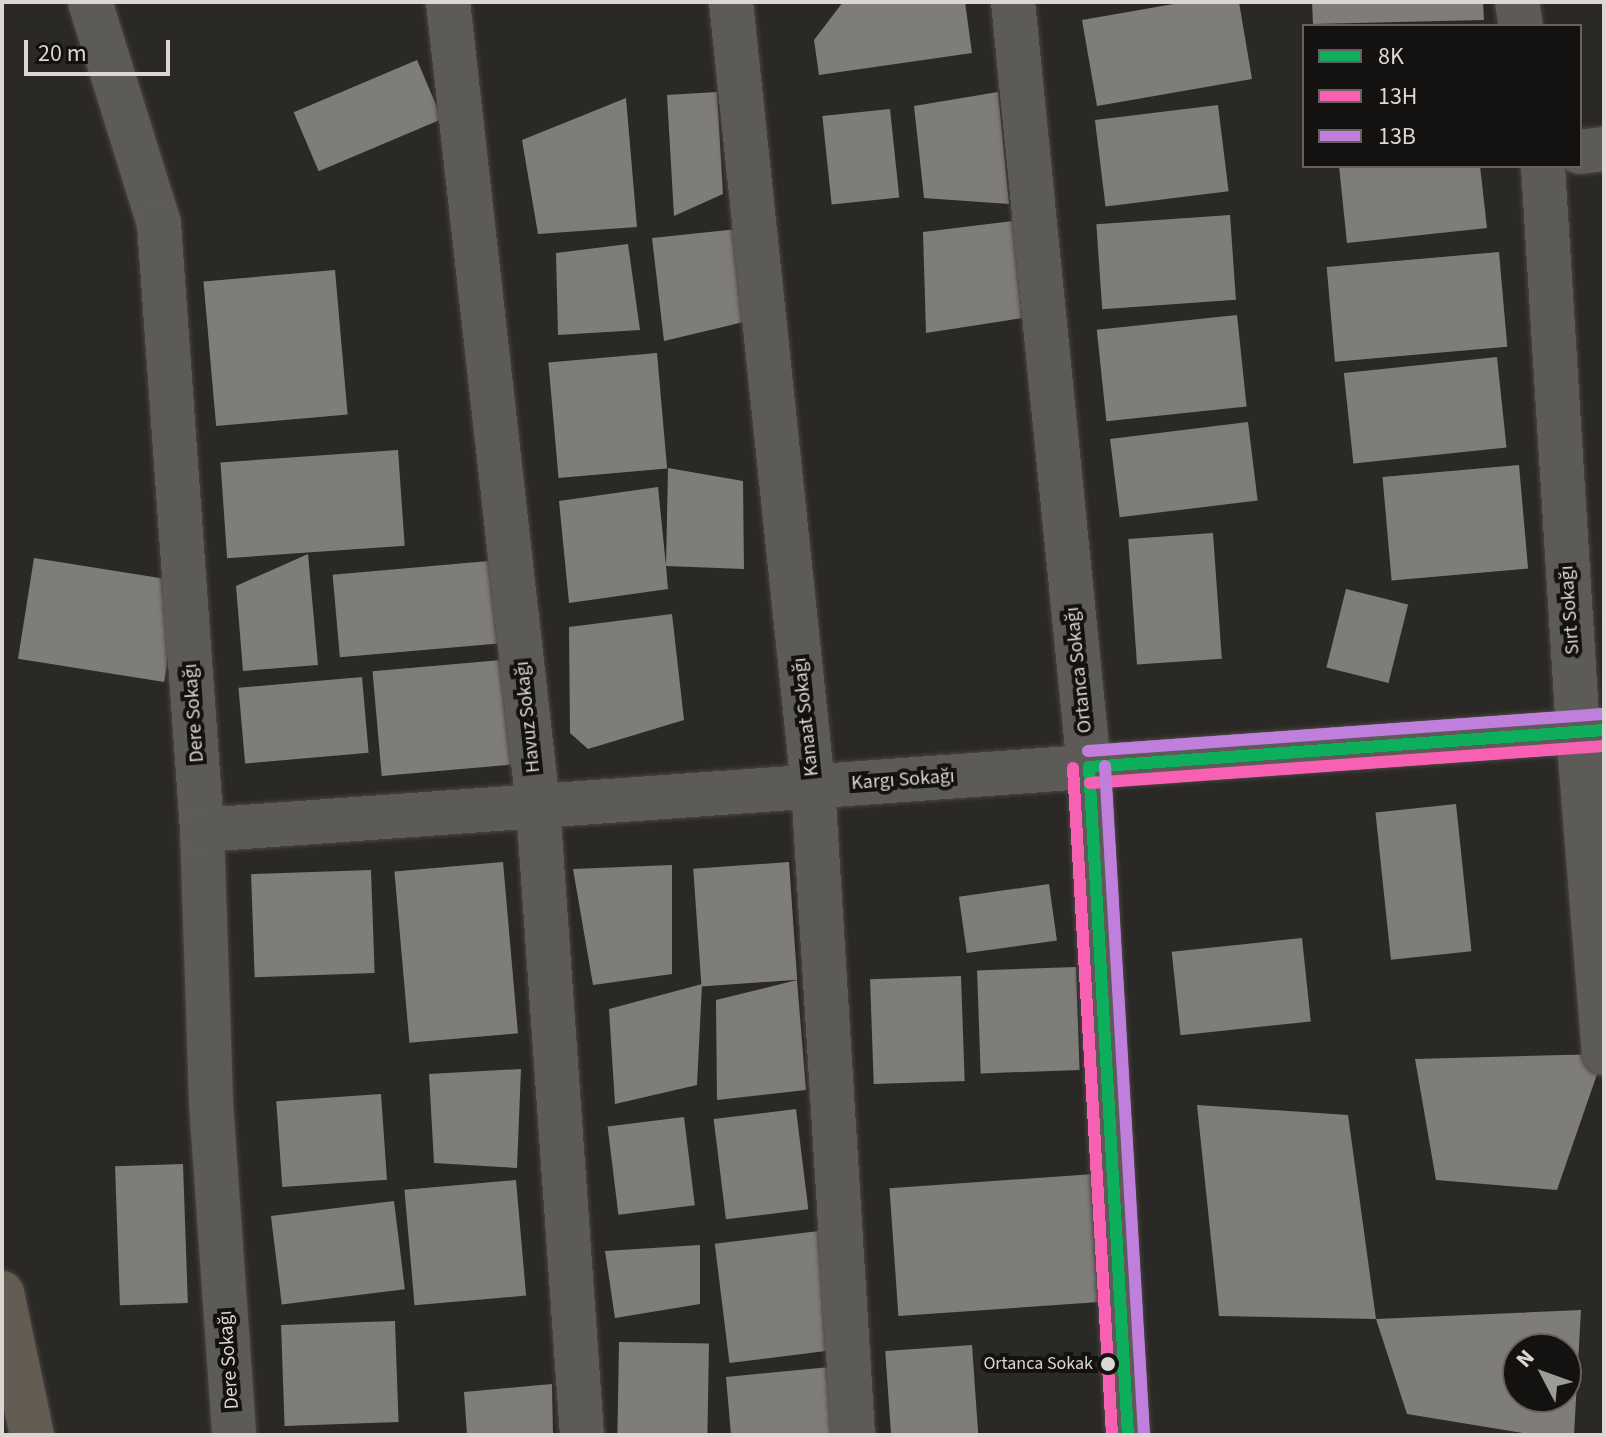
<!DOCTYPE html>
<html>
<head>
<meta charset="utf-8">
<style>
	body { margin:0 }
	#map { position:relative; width:1606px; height:1437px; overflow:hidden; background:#2b2926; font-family:"Source Sans 3",sans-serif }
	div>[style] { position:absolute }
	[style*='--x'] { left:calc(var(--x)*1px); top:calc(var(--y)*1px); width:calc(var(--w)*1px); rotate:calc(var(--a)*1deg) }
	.building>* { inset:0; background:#7f7d7a; transform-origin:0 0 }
	.roads { filter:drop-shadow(0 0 2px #484543) drop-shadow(0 0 2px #484543) }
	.minor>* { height:44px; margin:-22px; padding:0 22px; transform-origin:22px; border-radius:22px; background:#5d5b58 }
	.primary>* { height:44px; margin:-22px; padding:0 22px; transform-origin:22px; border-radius:22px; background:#625c53 }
	.bus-1>* { height:12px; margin:-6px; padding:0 6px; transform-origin:6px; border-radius:6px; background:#0daf5c }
	.bus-2>* { height:12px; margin:-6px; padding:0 6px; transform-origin:6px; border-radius:6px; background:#f860b3 }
	.bus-3>* { height:12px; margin:-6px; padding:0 6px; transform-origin:6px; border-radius:6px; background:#c07fdc }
	.dots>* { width:22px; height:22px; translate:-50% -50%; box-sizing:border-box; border:4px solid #141210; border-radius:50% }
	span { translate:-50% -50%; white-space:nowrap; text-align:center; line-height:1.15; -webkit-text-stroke:8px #141210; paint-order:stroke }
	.bus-label { font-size:18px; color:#dbd8d4 }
	.right { translate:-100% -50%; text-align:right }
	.street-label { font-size:20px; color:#dbd8d4 }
	.frame { position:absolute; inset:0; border:4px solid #dbd8d4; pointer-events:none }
	.legend { position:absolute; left:1302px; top:24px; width:280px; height:144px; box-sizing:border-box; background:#141210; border:2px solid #64615e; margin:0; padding:10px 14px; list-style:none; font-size:24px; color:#dbd8d4 }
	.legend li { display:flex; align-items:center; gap:16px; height:40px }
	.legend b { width:40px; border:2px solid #64615e }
	.north { position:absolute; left:1502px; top:1333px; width:80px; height:80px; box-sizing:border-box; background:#141210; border:2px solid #64615e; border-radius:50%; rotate:311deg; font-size:22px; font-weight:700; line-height:32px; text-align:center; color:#dbd8d4 }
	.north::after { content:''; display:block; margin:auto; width:28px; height:36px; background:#9d9b97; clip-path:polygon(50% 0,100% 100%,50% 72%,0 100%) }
	.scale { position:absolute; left:24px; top:40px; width:146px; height:36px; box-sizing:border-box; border:4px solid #dbd8d4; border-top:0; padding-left:10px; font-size:24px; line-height:28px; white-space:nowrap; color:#dbd8d4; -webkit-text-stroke:6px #141210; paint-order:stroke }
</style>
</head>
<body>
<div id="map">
	<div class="building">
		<i style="clip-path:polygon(843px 2px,965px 2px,972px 53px,819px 75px,814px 40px)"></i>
		<i style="clip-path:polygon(1185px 2px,1239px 2px,1252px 79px,1097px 106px,1082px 20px)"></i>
		<i style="clip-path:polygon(1312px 2px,1483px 2px,1484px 20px,1313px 24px)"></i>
		<i style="left:417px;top:60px;width:64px;height:134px;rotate:67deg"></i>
		<i style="clip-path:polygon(717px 92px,723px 194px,674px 216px,667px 95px)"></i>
		<i style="clip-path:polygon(998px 92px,1009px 204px,924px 198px,914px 106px)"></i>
		<i style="clip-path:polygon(626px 98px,637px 227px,538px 234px,522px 140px)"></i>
		<i style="left:1218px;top:105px;width:87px;height:124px;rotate:83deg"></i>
		<i style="left:890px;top:109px;width:89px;height:68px;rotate:84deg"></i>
		<i style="clip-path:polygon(1339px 166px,1480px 166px,1487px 228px,1347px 243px)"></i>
		<i style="left:1230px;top:215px;width:85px;height:134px;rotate:86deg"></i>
		<i style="clip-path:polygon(1013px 221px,1022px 318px,926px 333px,923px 232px)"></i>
		<i style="clip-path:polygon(738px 229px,752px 320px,664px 341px,652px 238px)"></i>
		<i style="clip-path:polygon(628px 244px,640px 330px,558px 335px,556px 253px)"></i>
		<i style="left:1499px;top:252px;width:95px;height:173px;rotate:85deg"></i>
		<i style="left:335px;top:270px;width:145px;height:132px;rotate:85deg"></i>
		<i style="left:1237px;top:315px;width:92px;height:141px;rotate:84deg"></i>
		<i style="left:657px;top:353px;width:116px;height:109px;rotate:85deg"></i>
		<i style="left:1497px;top:357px;width:91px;height:154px;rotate:84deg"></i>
		<i style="left:1248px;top:422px;width:79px;height:139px;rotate:83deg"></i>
		<i style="left:398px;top:450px;width:96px;height:178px;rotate:86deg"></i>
		<i style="left:1519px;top:465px;width:104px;height:137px;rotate:85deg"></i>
		<i style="clip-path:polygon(668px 468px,743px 481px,744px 569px,666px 566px,668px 589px,569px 603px,559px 501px,658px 487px,666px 566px)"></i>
		<i style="left:1213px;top:533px;width:126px;height:85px;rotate:86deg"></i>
		<i style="clip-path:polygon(308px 554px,318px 665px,243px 671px,236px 586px)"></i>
		<i style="left:34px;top:558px;width:148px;height:102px;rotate:9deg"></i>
		<i style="left:500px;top:560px;width:83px;height:168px;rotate:85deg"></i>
		<i style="left:1346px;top:589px;width:64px;height:81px;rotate:14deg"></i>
		<i style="clip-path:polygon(672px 614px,684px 720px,588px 749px,570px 733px,569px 627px)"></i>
		<i style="left:513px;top:659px;width:105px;height:141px;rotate:85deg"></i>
		<i style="left:362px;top:677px;width:76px;height:124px;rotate:85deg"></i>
		<i style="left:1456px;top:804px;width:148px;height:81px;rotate:84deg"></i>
		<i style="left:503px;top:862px;width:172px;height:109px;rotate:85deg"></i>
		<i style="left:789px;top:862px;width:118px;height:96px;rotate:86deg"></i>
		<i style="clip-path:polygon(672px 865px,672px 974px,593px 985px,573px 869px)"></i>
		<i style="left:371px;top:870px;width:103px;height:120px;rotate:88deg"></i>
		<i style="left:1049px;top:884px;width:57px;height:91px;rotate:82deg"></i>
		<i style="left:1302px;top:938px;width:84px;height:131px;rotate:84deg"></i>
		<i style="left:1076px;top:967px;width:103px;height:99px;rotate:88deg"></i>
		<i style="left:961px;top:976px;width:105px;height:91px;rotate:88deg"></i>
		<i style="clip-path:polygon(797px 980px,806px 1090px,717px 1100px,716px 1000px)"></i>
		<i style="clip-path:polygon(702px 984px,697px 1085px,615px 1104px,609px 1009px)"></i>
		<i style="clip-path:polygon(1604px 1054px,1557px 1190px,1436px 1180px,1415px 1059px)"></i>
		<i style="clip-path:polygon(521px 1069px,517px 1168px,434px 1163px,429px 1074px)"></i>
		<i style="left:381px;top:1094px;width:86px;height:105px;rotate:86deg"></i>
		<i style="clip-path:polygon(1197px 1105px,1348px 1115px,1376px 1319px,1219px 1316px)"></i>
		<i style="left:796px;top:1109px;width:101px;height:83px;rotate:83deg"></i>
		<i style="left:684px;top:1117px;width:89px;height:77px;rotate:83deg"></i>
		<i style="left:183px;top:1164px;width:139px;height:68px;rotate:88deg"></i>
		<i style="left:1094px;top:1174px;width:128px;height:205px;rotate:86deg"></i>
		<i style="left:516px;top:1180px;width:116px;height:112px;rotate:85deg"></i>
		<i style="left:394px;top:1201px;width:89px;height:124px;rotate:83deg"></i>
		<i style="left:819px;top:1231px;width:120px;height:105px;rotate:83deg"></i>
		<i style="clip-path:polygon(700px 1245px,700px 1304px,615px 1318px,605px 1251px)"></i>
		<i style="clip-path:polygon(evenodd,1581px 1310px,1574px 1435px,1535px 1435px,1407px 1414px,1376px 1319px,1581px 1310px,1518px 1349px,1566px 1349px,1566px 1397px,1518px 1397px,1518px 1349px)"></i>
		<i style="left:395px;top:1321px;width:101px;height:114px;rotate:88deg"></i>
		<i style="left:619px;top:1342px;width:90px;height:93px;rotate:1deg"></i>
		<i style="left:972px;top:1345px;width:90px;height:87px;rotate:86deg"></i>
		<i style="clip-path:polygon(830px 1367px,836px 1435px,731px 1435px,726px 1377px)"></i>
		<i style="clip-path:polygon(552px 1384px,553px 1435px,467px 1435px,464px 1392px)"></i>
	</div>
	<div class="roads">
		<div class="minor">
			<i style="--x:90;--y:2;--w:232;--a:72.7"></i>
			<i style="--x:159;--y:224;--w:608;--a:85.94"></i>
			<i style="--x:202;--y:830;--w:273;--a:88.1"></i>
			<i style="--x:211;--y:1103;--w:333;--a:86"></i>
			<i style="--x:448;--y:2;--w:809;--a:83.61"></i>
			<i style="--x:538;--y:806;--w:631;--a:86"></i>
			<i style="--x:731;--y:2;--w:788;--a:84.03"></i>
			<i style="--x:813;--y:786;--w:650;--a:86.47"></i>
			<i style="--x:1013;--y:2;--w:769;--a:84.33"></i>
			<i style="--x:1089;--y:767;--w:669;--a:86.66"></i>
			<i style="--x:1517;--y:2;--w:24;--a:81"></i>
			<i style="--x:1580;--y:152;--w:24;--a:-7"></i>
			<i style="--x:1543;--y:166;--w:567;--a:86.46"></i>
			<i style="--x:1578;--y:732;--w:322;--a:85.4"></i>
			<i style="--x:202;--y:830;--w:1406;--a:-4.08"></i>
		</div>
		<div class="primary">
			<i style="--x:2;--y:1293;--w:145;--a:78.1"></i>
		</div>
	</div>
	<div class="bus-1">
		<i style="--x:1089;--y:767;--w:669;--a:86.66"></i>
		<i style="--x:1089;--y:767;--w:516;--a:-4.11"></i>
	</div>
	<div class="bus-2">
		<i style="--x:1073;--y:768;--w:668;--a:86.65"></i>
		<i style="--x:1090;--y:783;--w:515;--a:-4.12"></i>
	</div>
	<div class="bus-3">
		<i style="--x:1088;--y:751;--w:516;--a:-4.11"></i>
		<i style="--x:1105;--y:766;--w:669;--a:86.66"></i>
	</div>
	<div class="dots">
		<i style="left:1108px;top:1364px;background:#dbd8d4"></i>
	</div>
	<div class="bus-label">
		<span class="right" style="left:1093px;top:1364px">Ortanca Sokak</span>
	</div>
	<div class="street-label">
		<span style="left:1570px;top:610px;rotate:-94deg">Sırt Sokağı</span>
		<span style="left:1079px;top:670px;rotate:-96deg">Ortanca Sokağı</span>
		<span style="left:194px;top:713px;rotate:-94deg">Dere Sokağı</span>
		<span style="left:528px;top:717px;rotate:-96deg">Havuz Sokağı</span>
		<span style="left:806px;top:717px;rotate:-96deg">Kanaat Sokağı</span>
		<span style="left:903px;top:780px;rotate:-4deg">Kargı Sokağı</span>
		<span style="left:229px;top:1360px;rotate:-94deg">Dere Sokağı</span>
	</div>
	<div class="frame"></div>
	<ul class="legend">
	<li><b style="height:10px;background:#0daf5c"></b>8K</li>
	<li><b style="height:10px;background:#f860b3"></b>13H</li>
	<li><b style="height:10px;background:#c07fdc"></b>13B</li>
	</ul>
	<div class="north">N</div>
	<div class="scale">20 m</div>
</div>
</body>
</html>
